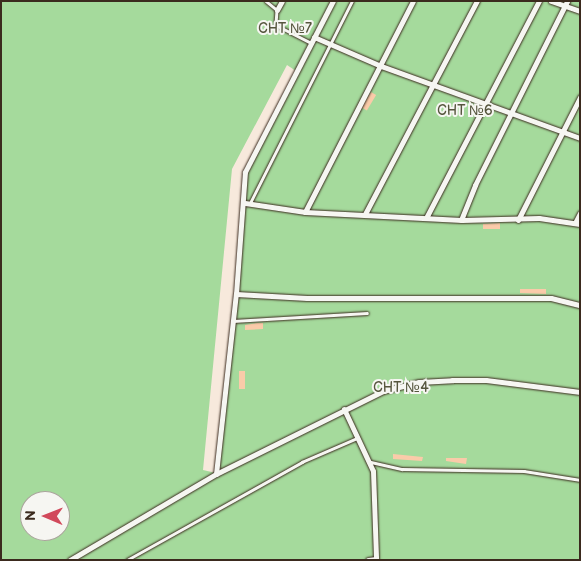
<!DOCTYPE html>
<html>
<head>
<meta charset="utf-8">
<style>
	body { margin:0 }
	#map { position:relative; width:581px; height:561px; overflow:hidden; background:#f7e9dc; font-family:"Balsamiq Sans",sans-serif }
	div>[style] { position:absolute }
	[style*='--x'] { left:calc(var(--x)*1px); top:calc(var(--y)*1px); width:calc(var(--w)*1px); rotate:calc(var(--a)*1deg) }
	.green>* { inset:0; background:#a5da9c }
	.building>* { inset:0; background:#facba9; transform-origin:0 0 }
	.roads { filter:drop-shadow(0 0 1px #3b2a1e) drop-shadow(0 0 1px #3b2a1e) }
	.lane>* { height:2.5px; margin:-1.25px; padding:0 1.25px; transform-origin:1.25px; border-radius:1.25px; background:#f6f6f2 }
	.street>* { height:5px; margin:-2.5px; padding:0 2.5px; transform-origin:2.5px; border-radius:2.5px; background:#f6f6f2 }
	span { translate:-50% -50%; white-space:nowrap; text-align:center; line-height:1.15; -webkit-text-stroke:4px #f6f6f2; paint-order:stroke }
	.park-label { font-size:14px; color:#56563e }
	.frame { position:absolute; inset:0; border:2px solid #3b2a1e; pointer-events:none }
	.north { position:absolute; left:20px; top:491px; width:50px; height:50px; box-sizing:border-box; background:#f6f6f2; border:1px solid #aba49d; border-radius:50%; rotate:271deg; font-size:14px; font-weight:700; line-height:20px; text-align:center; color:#3b2a1e }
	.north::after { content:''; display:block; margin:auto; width:18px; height:22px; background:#d1495b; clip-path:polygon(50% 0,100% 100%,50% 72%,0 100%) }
</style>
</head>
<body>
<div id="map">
	<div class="green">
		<i style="clip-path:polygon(evenodd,1px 1px,580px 1px,580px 560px,1px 560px,1px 1px,287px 65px,296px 71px,245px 172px,236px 294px,216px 473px,203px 470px,232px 169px,287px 65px,1px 1px,30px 501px,60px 501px,60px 531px,30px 531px,30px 501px)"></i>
	</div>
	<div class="building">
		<i style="left:371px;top:92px;width:6px;height:18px;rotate:31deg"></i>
		<i style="clip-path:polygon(500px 223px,500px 229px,483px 229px,483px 224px)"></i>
		<i style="clip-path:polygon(520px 289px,546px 289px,546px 294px,520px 293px)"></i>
		<i style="clip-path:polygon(257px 323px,263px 323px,263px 329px,245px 330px,245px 325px)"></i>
		<i style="left:239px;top:371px;width:6px;height:18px"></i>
		<i style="clip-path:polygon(393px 454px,423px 457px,422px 461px,393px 459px)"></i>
		<i style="clip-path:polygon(446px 458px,467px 458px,466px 464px,446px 461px)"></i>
	</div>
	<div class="roads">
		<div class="lane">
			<i style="--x:266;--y:1;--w:14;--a:39"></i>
			<i style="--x:277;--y:10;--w:15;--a:94"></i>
			<i style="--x:276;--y:25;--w:39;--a:27"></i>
			<i style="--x:250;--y:203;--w:226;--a:-63.2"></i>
			<i style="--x:233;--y:321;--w:134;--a:-3.4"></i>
			<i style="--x:371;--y:462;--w:32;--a:13"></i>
			<i style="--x:402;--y:469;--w:122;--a:0.9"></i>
			<i style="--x:524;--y:471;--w:57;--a:9.1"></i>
			<i style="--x:127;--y:560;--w:201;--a:-29.2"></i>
			<i style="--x:302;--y:462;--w:60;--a:-23.6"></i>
		</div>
		<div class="street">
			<i style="--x:551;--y:1;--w:31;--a:19"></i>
			<i style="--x:277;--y:10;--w:10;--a:-61"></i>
			<i style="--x:314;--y:37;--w:73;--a:23.4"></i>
			<i style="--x:381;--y:66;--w:212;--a:19.9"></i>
			<i style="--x:245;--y:203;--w:61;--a:8.5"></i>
			<i style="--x:305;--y:212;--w:157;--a:2.9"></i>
			<i style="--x:462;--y:220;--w:77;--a:-1.5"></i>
			<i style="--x:539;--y:218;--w:41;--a:8.3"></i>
			<i style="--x:305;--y:212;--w:237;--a:-62.9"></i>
			<i style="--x:365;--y:214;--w:241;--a:-62.3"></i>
			<i style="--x:426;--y:218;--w:245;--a:-62.5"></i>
			<i style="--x:461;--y:220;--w:38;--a:-68"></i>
			<i style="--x:475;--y:185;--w:206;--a:-63.4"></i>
			<i style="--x:518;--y:220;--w:138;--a:-63.2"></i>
			<i style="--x:575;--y:223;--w:11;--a:-63"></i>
			<i style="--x:236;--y:294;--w:71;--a:3.2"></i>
			<i style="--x:307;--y:298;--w:244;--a:0"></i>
			<i style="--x:551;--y:298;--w:30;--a:14"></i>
			<i style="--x:344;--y:409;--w:68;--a:64.9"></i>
			<i style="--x:373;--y:471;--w:88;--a:88"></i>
			<i style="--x:376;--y:559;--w:8;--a:173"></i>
			<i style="--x:216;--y:474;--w:181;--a:-83.7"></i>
			<i style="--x:236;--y:294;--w:122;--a:-85.8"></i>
			<i style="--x:245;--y:172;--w:192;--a:-62.8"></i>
			<i style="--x:70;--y:560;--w:169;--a:-30.5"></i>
			<i style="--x:216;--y:474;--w:186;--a:-26.4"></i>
			<i style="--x:383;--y:391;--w:37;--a:-14"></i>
			<i style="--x:419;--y:382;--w:33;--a:-3"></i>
			<i style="--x:452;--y:380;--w:34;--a:0"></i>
			<i style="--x:486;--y:380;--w:95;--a:7.3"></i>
		</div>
	</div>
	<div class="park-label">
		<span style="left:285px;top:29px">СНТ №7</span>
		<span style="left:465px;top:111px">СНТ №6</span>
		<span style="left:401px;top:388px">СНТ №4</span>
	</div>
	<div class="frame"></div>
	<div class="north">N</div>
</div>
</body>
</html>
